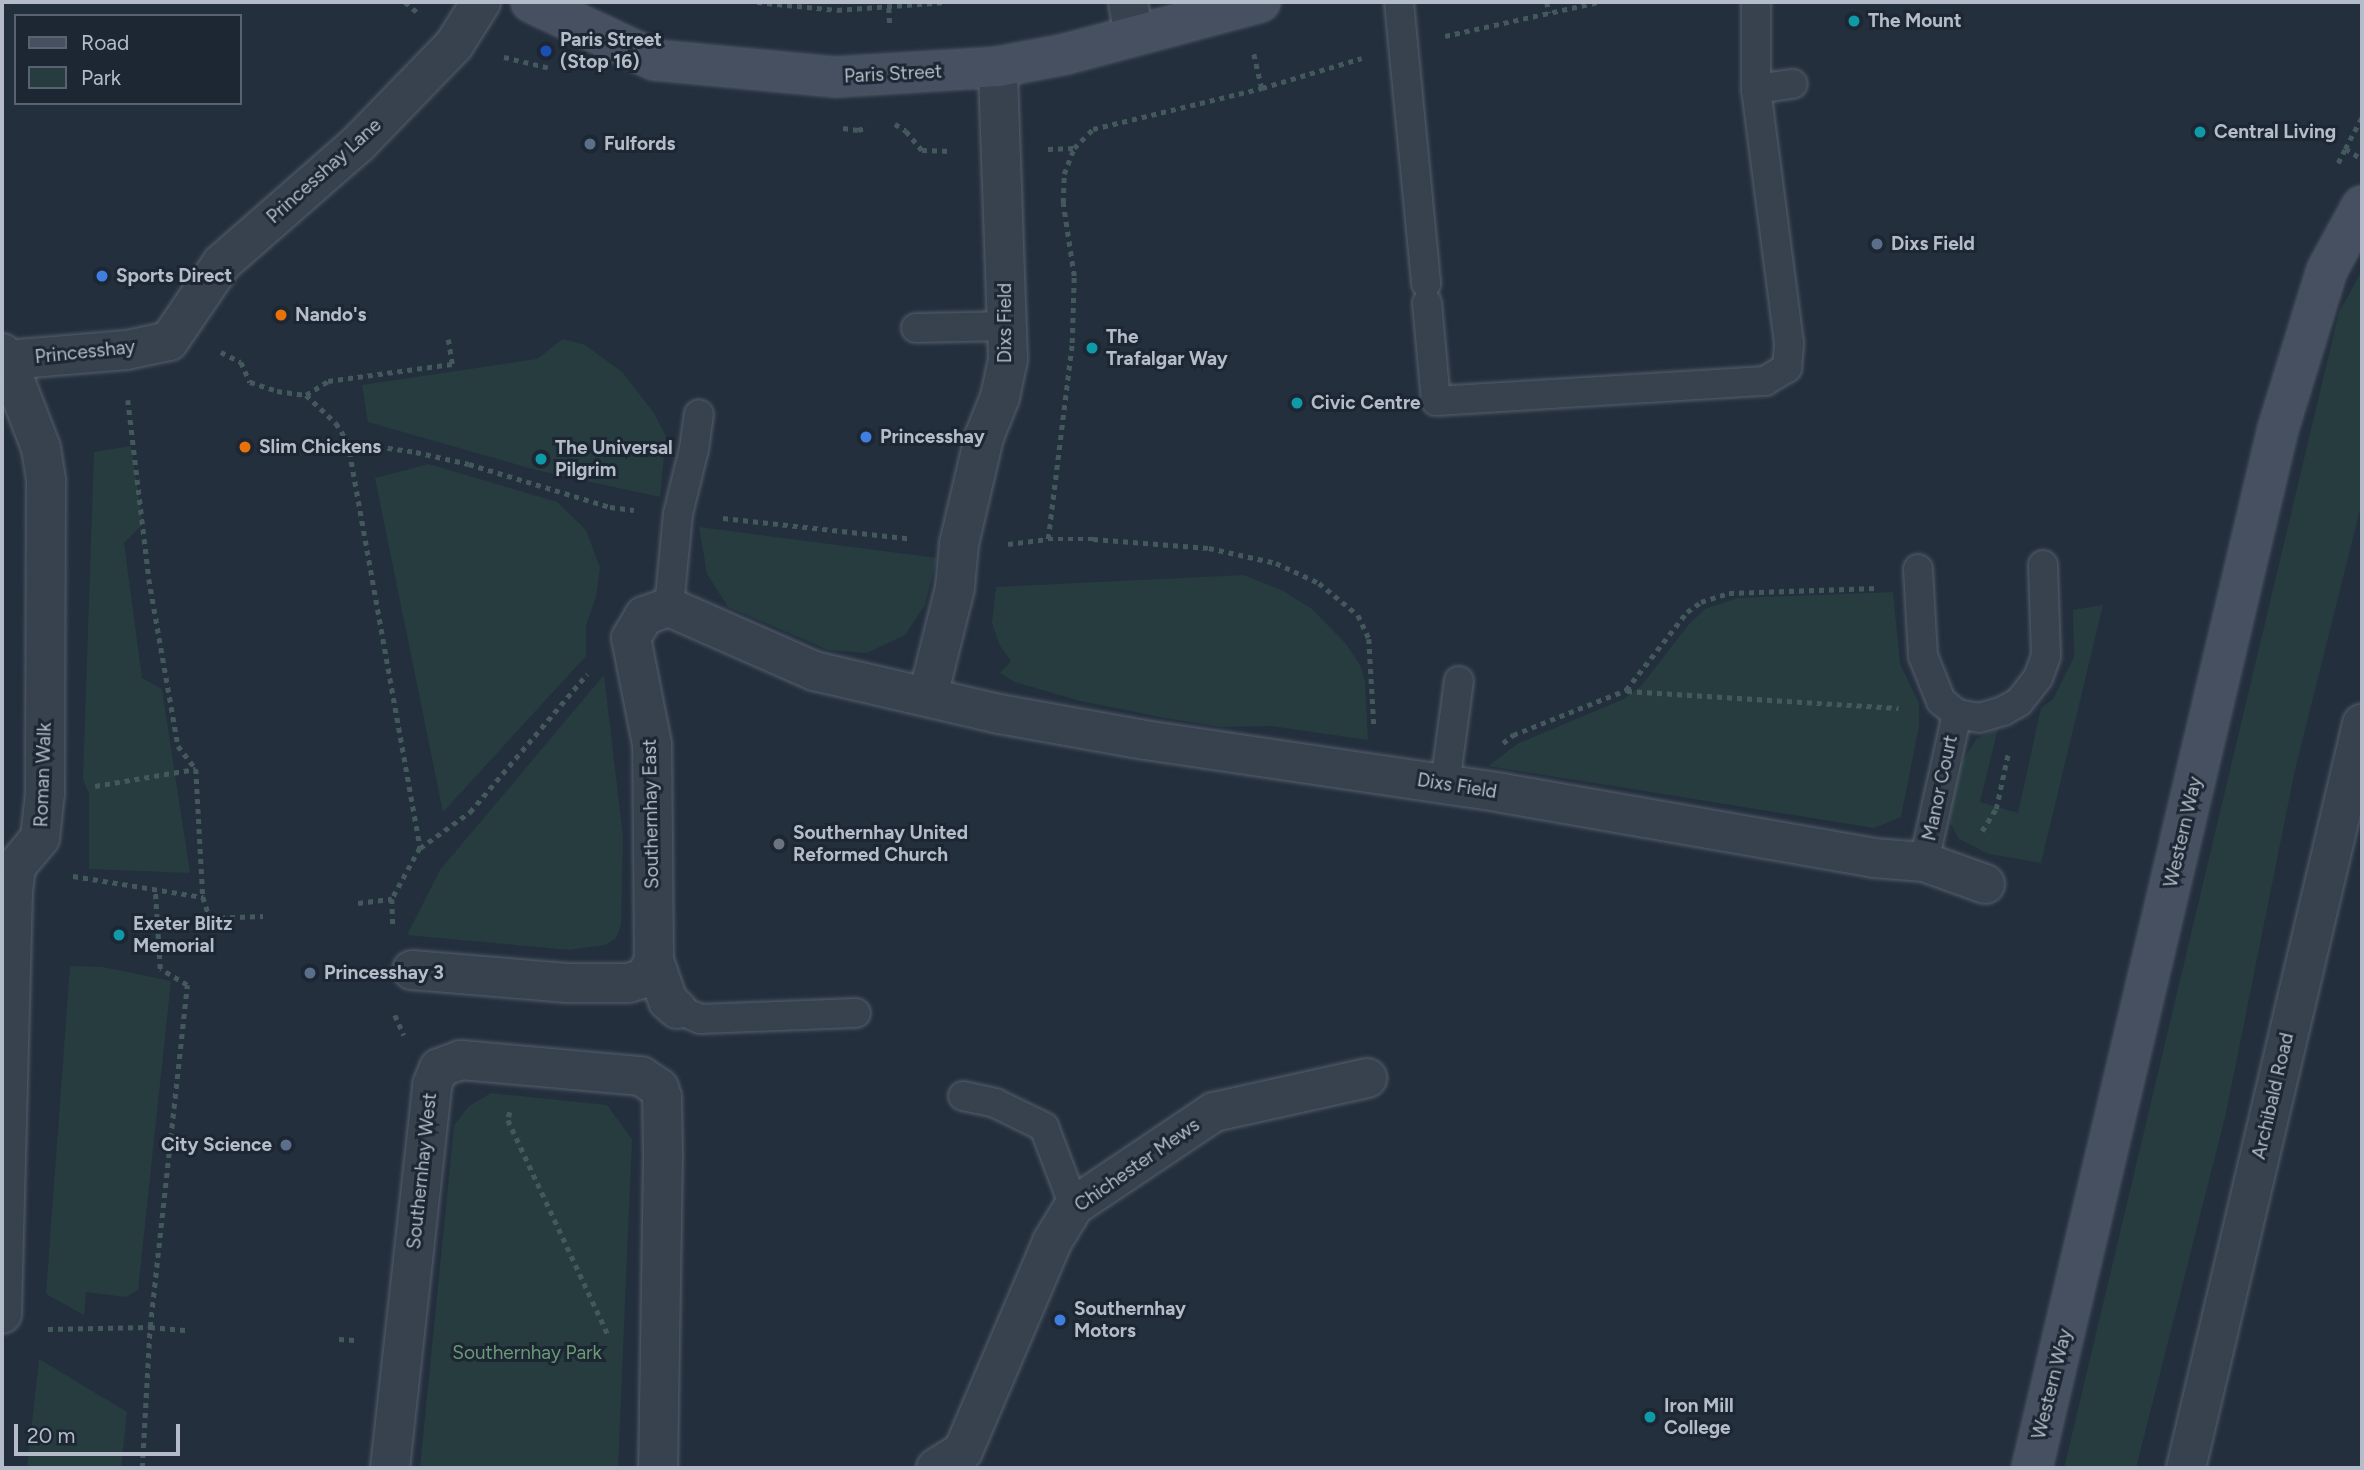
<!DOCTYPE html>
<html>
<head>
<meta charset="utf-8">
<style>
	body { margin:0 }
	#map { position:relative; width:2364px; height:1470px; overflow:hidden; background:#242f3e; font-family:Figtree,sans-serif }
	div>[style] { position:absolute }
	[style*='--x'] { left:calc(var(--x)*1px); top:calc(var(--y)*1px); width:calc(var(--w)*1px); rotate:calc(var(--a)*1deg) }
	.green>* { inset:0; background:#263c3f }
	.path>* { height:4.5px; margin-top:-2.25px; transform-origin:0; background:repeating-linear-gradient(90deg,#44595c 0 5px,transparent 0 10px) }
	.roads { filter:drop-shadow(0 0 2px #565f6c) drop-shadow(0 0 2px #565f6c) }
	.service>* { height:28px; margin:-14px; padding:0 14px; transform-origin:14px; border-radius:14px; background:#38414e }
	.pedestrian>* { height:38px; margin:-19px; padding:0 19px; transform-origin:19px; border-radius:19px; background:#38414e }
	.minor>* { height:38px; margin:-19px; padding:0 19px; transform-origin:19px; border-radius:19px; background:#38414e }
	.secondary>* { height:38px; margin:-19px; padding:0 19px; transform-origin:19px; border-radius:19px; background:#465061 }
	.dots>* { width:19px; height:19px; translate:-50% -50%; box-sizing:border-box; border:4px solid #1d2633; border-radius:50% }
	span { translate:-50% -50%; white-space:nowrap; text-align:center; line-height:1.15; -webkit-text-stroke:6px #1d2633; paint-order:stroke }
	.poi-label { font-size:19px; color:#b4bcc9; font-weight:700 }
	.left { translate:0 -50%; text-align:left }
	.right { translate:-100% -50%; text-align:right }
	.street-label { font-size:19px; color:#b4bcc9 }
	.park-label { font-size:19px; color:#6b9a76 }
	.frame { position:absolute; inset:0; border:4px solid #b4bcc9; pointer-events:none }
	.legend { position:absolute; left:14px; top:14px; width:228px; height:91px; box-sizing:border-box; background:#1d2633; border:2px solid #59626f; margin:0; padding:9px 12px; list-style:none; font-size:21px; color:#b4bcc9 }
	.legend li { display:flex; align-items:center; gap:14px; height:35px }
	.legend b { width:35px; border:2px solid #59626f }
	.scale { position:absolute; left:14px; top:1424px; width:166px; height:32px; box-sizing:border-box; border:4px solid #b4bcc9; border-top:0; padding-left:9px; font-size:21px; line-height:24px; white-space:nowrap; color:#b4bcc9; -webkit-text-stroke:5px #1d2633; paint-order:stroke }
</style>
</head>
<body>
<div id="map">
	<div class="green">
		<i style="clip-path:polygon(2362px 271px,2362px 502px,2295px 770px,2226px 1113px,2136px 1468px,2064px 1468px,2339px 312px)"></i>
		<i style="clip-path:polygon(563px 339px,585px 345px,622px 372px,654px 413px,666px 436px,660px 497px,536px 470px,368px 422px,362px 385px,537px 359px)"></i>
		<i style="clip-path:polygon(131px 446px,143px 524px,124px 543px,142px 678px,162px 689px,190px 873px,89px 869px,89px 794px,83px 779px,94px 452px)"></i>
		<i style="clip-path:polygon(429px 464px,557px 502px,586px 530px,600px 568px,596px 597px,586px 625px,586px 656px,443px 812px,375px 478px)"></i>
		<i style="clip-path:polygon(699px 527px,937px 558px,925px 605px,905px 635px,867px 653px,828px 650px,728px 607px,707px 574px)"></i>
		<i style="clip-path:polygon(1244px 575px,1283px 591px,1312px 609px,1346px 644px,1360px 665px,1365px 681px,1368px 740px,1271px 726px,1220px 727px,1160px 717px,1080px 701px,1015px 682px,1000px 673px,1011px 661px,1000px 646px,992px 623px,996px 587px)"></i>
		<i style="clip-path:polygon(1893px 592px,1900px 664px,1919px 703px,1919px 726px,1901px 817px,1874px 828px,1488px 766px,1519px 743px,1624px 699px,1642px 685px,1689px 624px,1705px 609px,1737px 598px)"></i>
		<i style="clip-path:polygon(2103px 605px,2041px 863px,1989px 854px,1959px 839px,1950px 823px,1951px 800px,1960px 765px,1976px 739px,1998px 728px,1980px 802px,2018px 813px,2041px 708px,2053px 699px,2074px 657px,2073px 610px)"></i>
		<i style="clip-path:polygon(604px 675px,623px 837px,621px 925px,616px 938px,605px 945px,569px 950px,407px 935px,440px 870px)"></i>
		<i style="clip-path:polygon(70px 966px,103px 967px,171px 981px,138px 1290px,126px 1297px,86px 1292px,84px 1315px,46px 1294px)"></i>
		<i style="clip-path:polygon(491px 1093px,607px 1105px,632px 1139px,618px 1468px,420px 1468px,454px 1125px,469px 1106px)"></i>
		<i style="clip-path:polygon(39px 1359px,127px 1412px,121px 1468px,27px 1468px)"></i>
	</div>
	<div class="path">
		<i style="--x:405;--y:2;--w:17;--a:40"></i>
		<i style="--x:757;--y:2;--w:80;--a:5.7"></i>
		<i style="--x:837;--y:10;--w:110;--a:-4.2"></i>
		<i style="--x:1547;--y:2;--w:11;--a:80"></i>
		<i style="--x:889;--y:8;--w:19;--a:87"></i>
		<i style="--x:1445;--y:36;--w:157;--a:-12.5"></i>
		<i style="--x:1254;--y:54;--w:35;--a:77"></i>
		<i style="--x:504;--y:57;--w:47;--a:13.4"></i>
		<i style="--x:895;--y:124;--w:13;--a:32"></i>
		<i style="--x:906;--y:131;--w:25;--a:50"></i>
		<i style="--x:922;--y:150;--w:30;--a:2"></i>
		<i style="--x:843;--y:128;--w:15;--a:8"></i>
		<i style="--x:858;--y:130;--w:10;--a:-17"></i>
		<i style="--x:1048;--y:149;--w:26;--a:-2"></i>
		<i style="--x:1074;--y:148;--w:27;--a:-45"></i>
		<i style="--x:1093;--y:129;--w:174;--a:-13.6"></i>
		<i style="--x:1262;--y:88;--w:104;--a:-16.7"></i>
		<i style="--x:2358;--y:157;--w:15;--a:-148"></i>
		<i style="--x:2345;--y:149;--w:36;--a:-62"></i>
		<i style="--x:2338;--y:163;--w:16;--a:-63"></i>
		<i style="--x:221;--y:352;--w:22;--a:27"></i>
		<i style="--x:241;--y:362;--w:22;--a:66"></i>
		<i style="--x:250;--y:382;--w:28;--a:18"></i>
		<i style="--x:277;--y:391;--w:29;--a:8"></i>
		<i style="--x:306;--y:395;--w:41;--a:43"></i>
		<i style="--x:336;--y:423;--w:22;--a:58"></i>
		<i style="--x:348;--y:442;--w:69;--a:8.4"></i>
		<i style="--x:416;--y:452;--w:54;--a:12.8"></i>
		<i style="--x:469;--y:464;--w:147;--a:17"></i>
		<i style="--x:610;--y:507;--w:24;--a:7"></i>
		<i style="--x:306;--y:395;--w:26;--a:-32"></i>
		<i style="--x:328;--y:381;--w:125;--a:-7.8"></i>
		<i style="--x:452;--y:364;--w:25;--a:-99"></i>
		<i style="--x:128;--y:400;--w:180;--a:83.3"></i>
		<i style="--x:149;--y:579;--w:169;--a:80.1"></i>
		<i style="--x:178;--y:746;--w:29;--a:52"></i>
		<i style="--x:196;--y:769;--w:128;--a:86.9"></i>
		<i style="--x:348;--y:442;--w:412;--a:79.9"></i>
		<i style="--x:420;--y:848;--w:58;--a:118.8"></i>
		<i style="--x:392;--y:899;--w:26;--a:88"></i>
		<i style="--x:723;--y:518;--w:190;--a:6.3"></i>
		<i style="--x:1048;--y:539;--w:197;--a:-83"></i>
		<i style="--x:1072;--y:343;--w:67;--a:-88.3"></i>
		<i style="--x:1074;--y:276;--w:74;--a:-98.6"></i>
		<i style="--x:1063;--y:203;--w:29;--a:-88"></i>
		<i style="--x:1064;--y:174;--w:28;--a:-69"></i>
		<i style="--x:1008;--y:544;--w:40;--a:-7.1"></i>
		<i style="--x:1048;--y:539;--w:45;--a:0"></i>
		<i style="--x:1093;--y:539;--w:116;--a:4.4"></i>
		<i style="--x:1209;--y:548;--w:69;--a:12.6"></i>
		<i style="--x:1276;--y:563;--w:47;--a:24.9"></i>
		<i style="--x:1319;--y:583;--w:50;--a:39.4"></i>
		<i style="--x:1358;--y:615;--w:26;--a:65"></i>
		<i style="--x:1369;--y:639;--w:87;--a:86.7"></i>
		<i style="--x:1627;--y:691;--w:272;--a:3.6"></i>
		<i style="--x:1503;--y:743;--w:13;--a:-39"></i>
		<i style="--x:1513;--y:735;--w:122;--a:-21.7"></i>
		<i style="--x:1626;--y:690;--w:99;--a:-52"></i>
		<i style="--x:1687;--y:612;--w:17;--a:-36"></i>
		<i style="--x:1701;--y:602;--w:29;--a:-18"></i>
		<i style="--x:1729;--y:593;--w:148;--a:-1.9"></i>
		<i style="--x:95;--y:786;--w:102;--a:-9.6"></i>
		<i style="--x:1982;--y:831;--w:26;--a:-58"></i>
		<i style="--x:1996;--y:809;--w:56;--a:-77.7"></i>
		<i style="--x:420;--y:848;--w:62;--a:-35.8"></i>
		<i style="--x:470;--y:812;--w:181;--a:-49.7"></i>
		<i style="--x:73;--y:876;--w:132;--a:9.2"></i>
		<i style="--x:203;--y:897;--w:22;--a:72"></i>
		<i style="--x:210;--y:918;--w:53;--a:-2.2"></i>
		<i style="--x:358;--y:903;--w:34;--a:-7"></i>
		<i style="--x:395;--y:1015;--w:22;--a:66"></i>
		<i style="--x:510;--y:1112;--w:8;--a:104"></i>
		<i style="--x:508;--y:1120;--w:239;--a:65"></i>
		<i style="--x:48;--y:1329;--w:102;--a:-1.1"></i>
		<i style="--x:150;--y:1327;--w:37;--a:5"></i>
		<i style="--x:339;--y:1339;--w:16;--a:4"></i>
		<i style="--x:142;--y:1468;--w:141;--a:-86.8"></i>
		<i style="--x:150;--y:1327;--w:344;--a:-83.8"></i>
		<i style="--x:187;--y:985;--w:31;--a:-149"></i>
		<i style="--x:160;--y:969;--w:79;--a:-93.6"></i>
	</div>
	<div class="roads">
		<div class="service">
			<i style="--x:1399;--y:2;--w:283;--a:84.5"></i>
			<i style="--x:1756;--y:89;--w:37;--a:-8"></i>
			<i style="--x:1427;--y:303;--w:98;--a:84.8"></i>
			<i style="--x:1436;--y:401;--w:330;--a:-3.5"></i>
			<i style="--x:1765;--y:381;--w:26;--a:-31"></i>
			<i style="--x:1787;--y:368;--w:25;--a:-85"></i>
			<i style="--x:1789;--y:343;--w:256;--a:-97.4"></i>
			<i style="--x:1756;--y:89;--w:87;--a:-90"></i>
			<i style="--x:916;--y:328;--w:92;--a:-1.2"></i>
			<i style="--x:1918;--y:569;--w:87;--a:86.7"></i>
			<i style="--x:1923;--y:656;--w:48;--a:68.2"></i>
			<i style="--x:1941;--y:701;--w:21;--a:39"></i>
			<i style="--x:1957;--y:714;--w:152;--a:102.6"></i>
			<i style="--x:669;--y:607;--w:93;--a:-84.5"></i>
			<i style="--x:678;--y:514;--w:67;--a:-76.2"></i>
			<i style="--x:694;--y:449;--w:35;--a:-82"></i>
			<i style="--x:1957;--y:714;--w:22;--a:10"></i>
			<i style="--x:1979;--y:718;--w:25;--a:-16"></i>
			<i style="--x:2003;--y:711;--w:18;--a:-29"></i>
			<i style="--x:2019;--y:702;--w:31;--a:-52"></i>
			<i style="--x:2038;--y:678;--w:23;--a:-70"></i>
			<i style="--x:2046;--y:656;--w:91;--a:-91.9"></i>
			<i style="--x:1445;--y:784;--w:104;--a:-82.3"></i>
			<i style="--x:677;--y:1009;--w:25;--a:23"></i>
			<i style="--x:700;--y:1019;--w:156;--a:-2.2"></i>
			<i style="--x:963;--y:1096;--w:33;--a:12"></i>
			<i style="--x:995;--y:1103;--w:55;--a:26.1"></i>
			<i style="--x:1044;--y:1127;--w:85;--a:69.2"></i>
		</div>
		<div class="pedestrian">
			<i style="--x:2;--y:353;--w:9;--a:54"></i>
			<i style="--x:7;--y:360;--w:94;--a:68.9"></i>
			<i style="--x:41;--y:448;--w:33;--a:81"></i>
			<i style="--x:46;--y:481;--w:312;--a:90.2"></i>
			<i style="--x:45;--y:793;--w:45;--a:96.3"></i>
			<i style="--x:40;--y:838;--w:38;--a:130"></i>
			<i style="--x:16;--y:867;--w:26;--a:97"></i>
			<i style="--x:13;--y:893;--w:421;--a:91.5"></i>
			<i style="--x:2;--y:365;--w:7;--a:-45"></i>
			<i style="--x:7;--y:360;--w:120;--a:-4.8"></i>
			<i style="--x:127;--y:350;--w:43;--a:-12.1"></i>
			<i style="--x:169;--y:341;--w:94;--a:-55.8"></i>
			<i style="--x:222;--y:263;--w:181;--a:-41.2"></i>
			<i style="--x:358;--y:144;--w:138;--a:-45.9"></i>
			<i style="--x:454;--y:45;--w:51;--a:-57.9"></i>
		</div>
		<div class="minor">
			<i style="--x:1128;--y:2;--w:34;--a:80"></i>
			<i style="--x:928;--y:696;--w:111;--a:-76"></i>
			<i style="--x:955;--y:588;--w:44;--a:-84.8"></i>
			<i style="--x:959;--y:544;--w:110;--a:-76.8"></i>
			<i style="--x:984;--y:437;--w:43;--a:-68.2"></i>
			<i style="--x:1000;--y:397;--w:39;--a:-78"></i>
			<i style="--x:1008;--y:359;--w:292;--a:-92"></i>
			<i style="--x:412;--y:970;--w:156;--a:4.8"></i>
			<i style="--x:567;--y:983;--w:61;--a:0"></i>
			<i style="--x:628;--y:983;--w:18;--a:-16"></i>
			<i style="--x:645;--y:978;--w:20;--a:-63"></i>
			<i style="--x:677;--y:1009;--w:12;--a:-138"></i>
			<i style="--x:668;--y:1001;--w:43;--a:-108.9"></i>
			<i style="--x:654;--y:960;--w:216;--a:-90.5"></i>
			<i style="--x:652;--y:744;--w:108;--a:-101.2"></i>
			<i style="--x:631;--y:638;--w:26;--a:-59"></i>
			<i style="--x:644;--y:616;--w:27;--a:-20"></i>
			<i style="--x:669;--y:607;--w:158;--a:23.8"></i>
			<i style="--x:814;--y:671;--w:190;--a:13.1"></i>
			<i style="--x:999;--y:714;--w:148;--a:10.1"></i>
			<i style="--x:1145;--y:740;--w:361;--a:8.4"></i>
			<i style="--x:1502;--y:793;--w:377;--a:9.9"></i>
			<i style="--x:1873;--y:858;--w:51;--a:4.5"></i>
			<i style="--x:1924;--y:862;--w:65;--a:19.8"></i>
			<i style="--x:390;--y:1468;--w:385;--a:-83.7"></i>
			<i style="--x:432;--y:1085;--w:18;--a:-68"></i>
			<i style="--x:439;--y:1068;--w:23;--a:-20"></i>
			<i style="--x:461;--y:1060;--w:181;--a:5.1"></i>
			<i style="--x:641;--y:1076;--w:22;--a:34"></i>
			<i style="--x:659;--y:1088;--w:9;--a:72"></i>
			<i style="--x:662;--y:1097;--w:59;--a:89"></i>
			<i style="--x:663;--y:1156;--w:312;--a:90.9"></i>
			<i style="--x:936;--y:1468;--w:32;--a:-32"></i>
			<i style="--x:963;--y:1451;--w:227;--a:-66.9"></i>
			<i style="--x:1052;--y:1242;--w:42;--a:-58.6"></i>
			<i style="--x:1074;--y:1206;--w:169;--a:-33.9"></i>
			<i style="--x:1214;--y:1112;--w:157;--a:-12.5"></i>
			<i style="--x:2186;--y:1468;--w:765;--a:-76.69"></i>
		</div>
		<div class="secondary">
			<i style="--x:531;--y:2;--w:137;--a:25.1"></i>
			<i style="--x:655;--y:60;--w:182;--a:5.4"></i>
			<i style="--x:836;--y:77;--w:162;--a:-3.5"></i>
			<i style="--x:998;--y:67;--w:69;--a:-10.8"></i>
			<i style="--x:1066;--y:54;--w:201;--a:-15"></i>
			<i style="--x:2032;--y:1468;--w:1068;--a:-76.68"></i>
			<i style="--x:2278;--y:429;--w:166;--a:-72.9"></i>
			<i style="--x:2327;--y:270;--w:73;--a:-61.3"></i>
		</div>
	</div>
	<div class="dots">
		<i style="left:1854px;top:21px;background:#0f9aa8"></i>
		<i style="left:546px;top:51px;background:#1a4fb4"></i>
		<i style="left:2200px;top:132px;background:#0f9aa8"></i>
		<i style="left:590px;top:144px;background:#5c6f8a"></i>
		<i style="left:1877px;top:244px;background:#5c6f8a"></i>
		<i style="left:102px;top:276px;background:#3f7fe0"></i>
		<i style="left:281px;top:315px;background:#e8710a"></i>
		<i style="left:1092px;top:348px;background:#0f9aa8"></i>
		<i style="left:1297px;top:403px;background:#0f9aa8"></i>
		<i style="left:866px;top:437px;background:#3f7fe0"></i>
		<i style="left:245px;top:447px;background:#e8710a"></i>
		<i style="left:541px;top:459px;background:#0f9aa8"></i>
		<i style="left:779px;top:844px;background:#6b7280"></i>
		<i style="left:119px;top:935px;background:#0f9aa8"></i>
		<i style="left:310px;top:973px;background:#5c6f8a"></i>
		<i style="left:286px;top:1145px;background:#5c6f8a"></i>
		<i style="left:1060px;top:1320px;background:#3f7fe0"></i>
		<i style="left:1650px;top:1417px;background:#0f9aa8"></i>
	</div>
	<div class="poi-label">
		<span class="left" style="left:1868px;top:21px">The Mount</span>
		<span class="left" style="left:560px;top:51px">Paris Street<br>(Stop 16)</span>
		<span class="left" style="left:2214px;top:132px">Central Living</span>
		<span class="left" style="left:604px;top:144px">Fulfords</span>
		<span class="left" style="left:1891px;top:244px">Dixs Field</span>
		<span class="left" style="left:116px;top:276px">Sports Direct</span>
		<span class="left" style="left:295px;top:315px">Nando's</span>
		<span class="left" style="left:1106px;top:348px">The<br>Trafalgar Way</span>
		<span class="left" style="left:1311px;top:403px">Civic Centre</span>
		<span class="left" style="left:880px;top:437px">Princesshay</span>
		<span class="left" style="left:259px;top:447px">Slim Chickens</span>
		<span class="left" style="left:555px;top:459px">The Universal<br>Pilgrim</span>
		<span class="left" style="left:793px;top:844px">Southernhay United<br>Reformed Church</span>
		<span class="left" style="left:133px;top:935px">Exeter Blitz<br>Memorial</span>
		<span class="left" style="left:324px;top:973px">Princesshay 3</span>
		<span class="right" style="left:272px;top:1145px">City Science</span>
		<span class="left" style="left:1074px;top:1320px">Southernhay<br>Motors</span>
		<span class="left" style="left:1664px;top:1417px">Iron Mill<br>College</span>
	</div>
	<div class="street-label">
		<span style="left:893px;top:74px;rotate:-3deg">Paris Street</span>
		<span style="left:324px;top:171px;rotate:-42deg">Princesshay Lane</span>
		<span style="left:1005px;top:323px;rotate:-90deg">Dixs Field</span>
		<span style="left:85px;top:352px;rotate:-6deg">Princesshay</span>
		<span style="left:43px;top:775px;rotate:-88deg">Roman Walk</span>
		<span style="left:1457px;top:786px;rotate:9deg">Dixs Field</span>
		<span style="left:1940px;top:788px;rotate:-78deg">Manor Court</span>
		<span style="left:651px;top:814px;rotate:-91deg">Southernhay East</span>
		<span style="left:2183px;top:832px;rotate:-77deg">Western Way</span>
		<span style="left:2273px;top:1096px;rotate:-77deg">Archibald Road</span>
		<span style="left:1137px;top:1165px;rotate:-35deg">Chichester Mews</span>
		<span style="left:422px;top:1171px;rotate:-84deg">Southernhay West</span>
		<span style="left:2052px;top:1384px;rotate:-76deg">Western Way</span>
	</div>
	<div class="park-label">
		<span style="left:527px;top:1353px">Southernhay Park</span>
	</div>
	<div class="frame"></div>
	<ul class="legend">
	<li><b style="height:9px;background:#465061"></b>Road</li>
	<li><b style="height:19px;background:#263c3f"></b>Park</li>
	</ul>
	<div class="scale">20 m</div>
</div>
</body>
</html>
